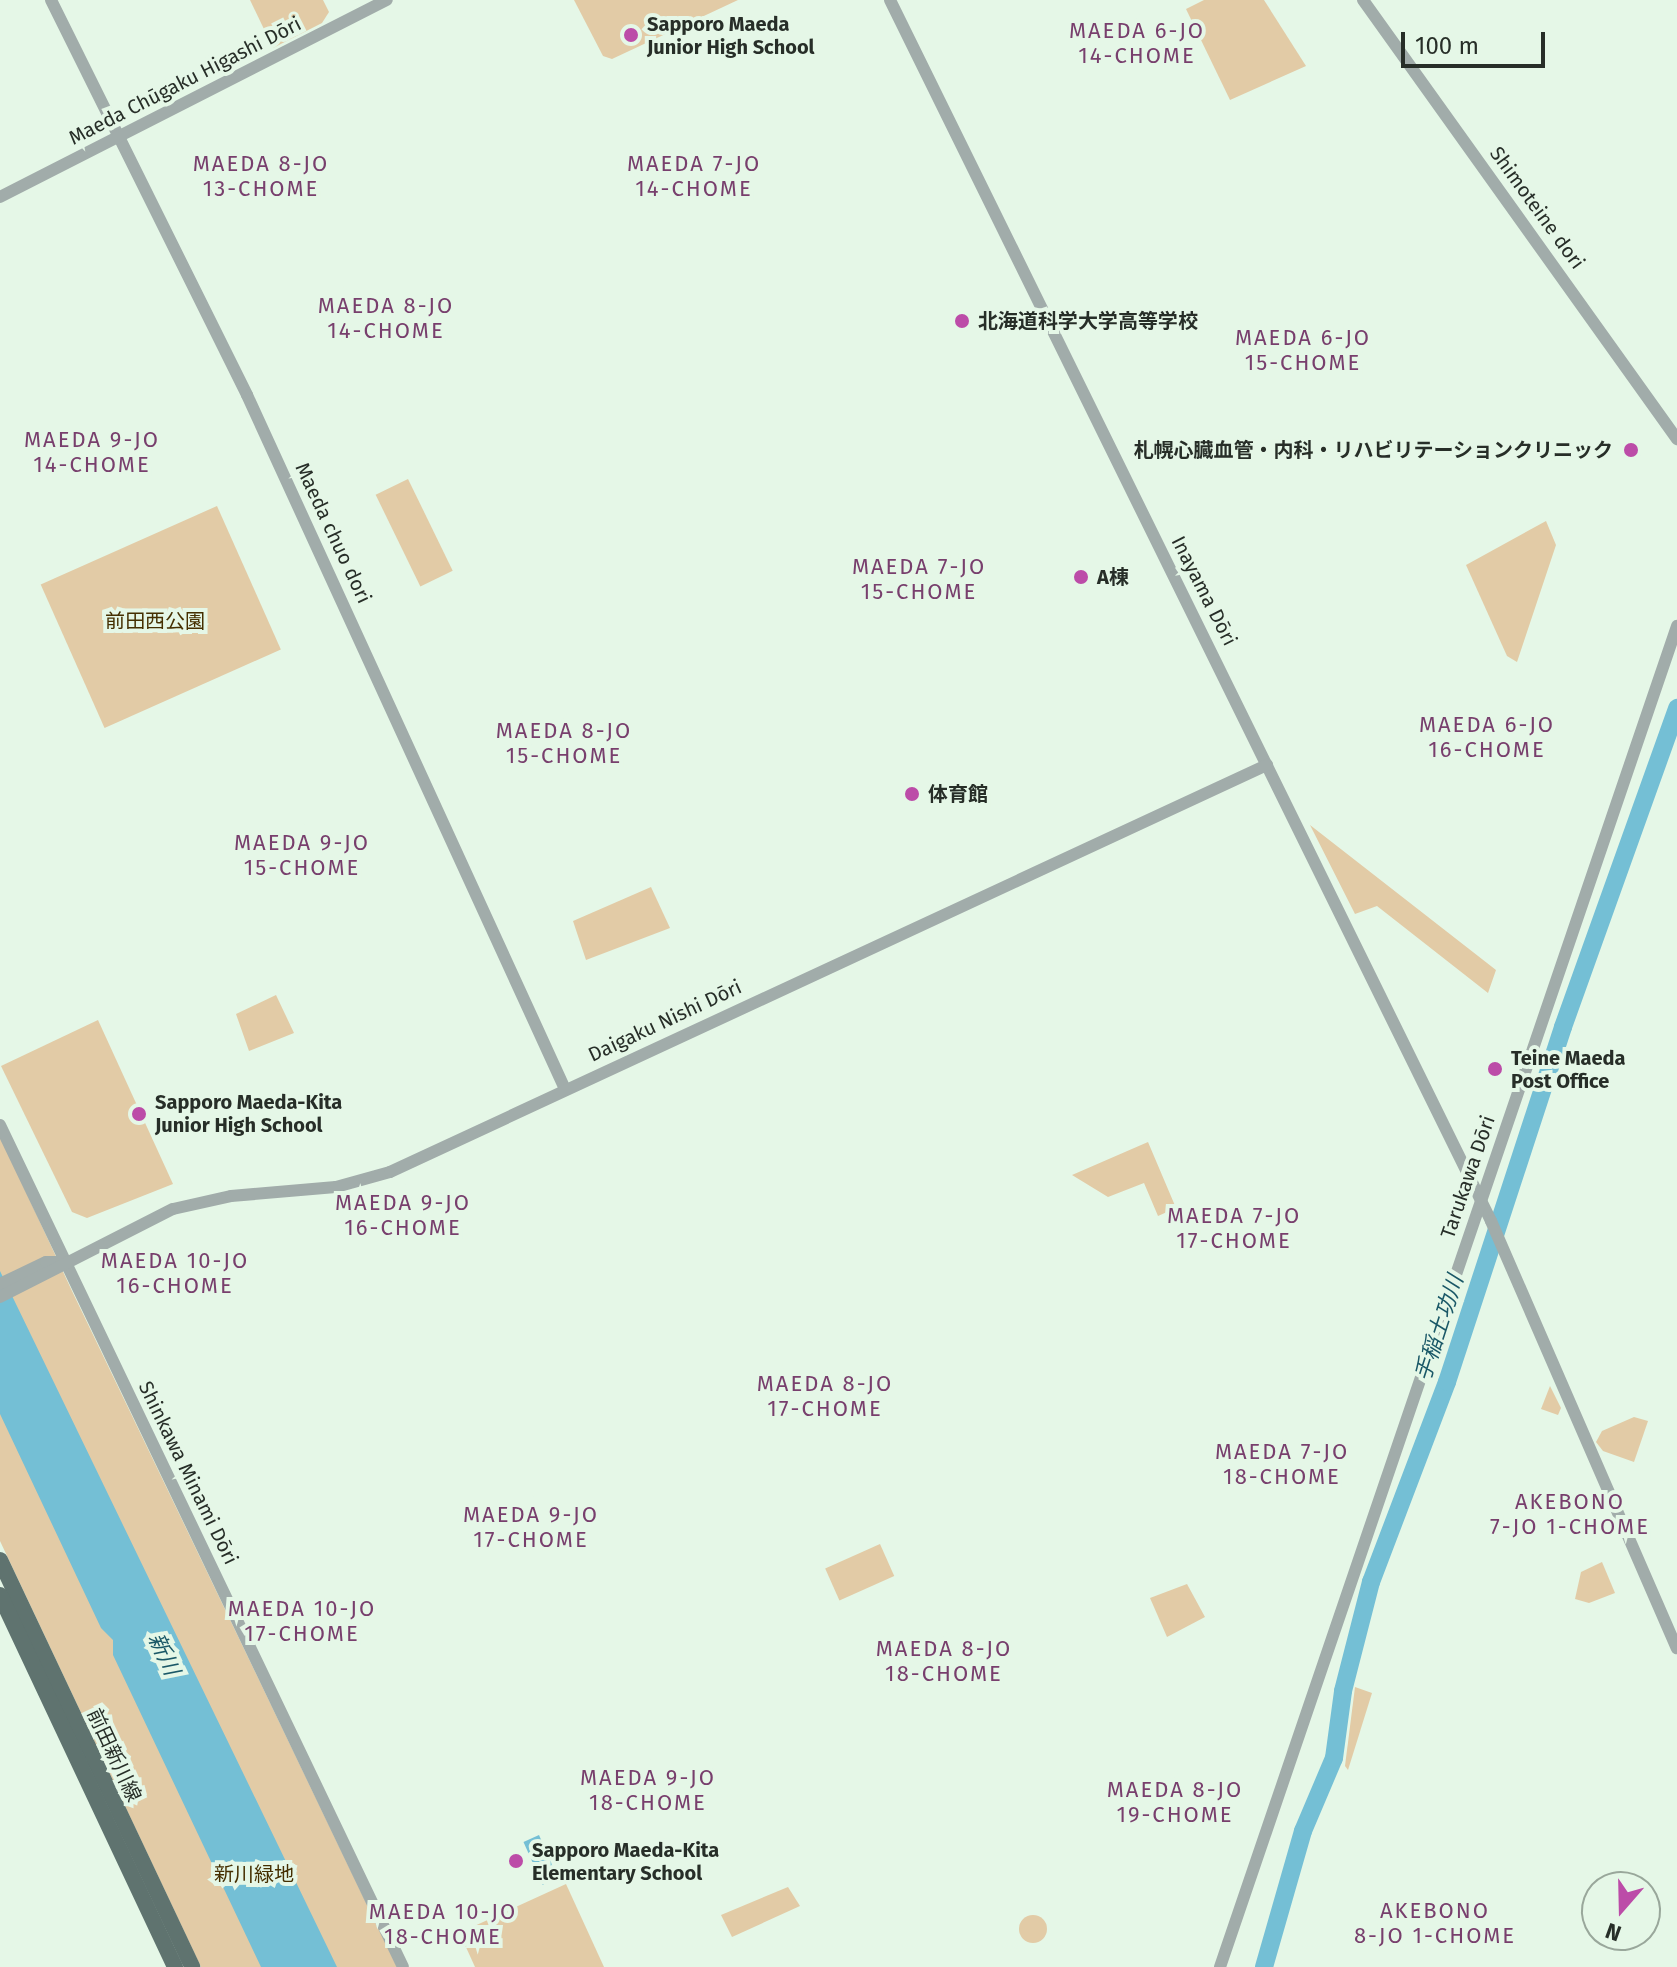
<!DOCTYPE html>
<html>
<head>
<meta charset="utf-8">
<style>
	body { margin:0 }
	#map { position:relative; width:1677px; height:1967px; overflow:hidden; background:#e5f7e7; font-family:"Fira Sans","Noto Sans JP",sans-serif }
	div>[style] { position:absolute }
	[style*='--x'] { left:calc(var(--x)*1px); top:calc(var(--y)*1px); width:calc(var(--w)*1px); rotate:calc(var(--a)*1deg) }
	.green>* { inset:0; background:#e2cba6; transform-origin:0 0 }
	.round { border-radius:50% }
	.water>* { inset:0; background:#74bfd5; transform-origin:0 0 }
	.river>* { height:18px; margin:-9px; padding:0 9px; transform-origin:9px; border-radius:9px; background:#74bfd5 }
	.tertiary>* { height:12px; margin:-6px; padding:0 6px; transform-origin:6px; border-radius:6px; background:#a1acaa }
	.primary>* { height:16px; margin:-8px; padding:0 8px; transform-origin:8px; border-radius:8px; background:#5f736f }
	.dots>* { width:22px; height:22px; translate:-50% -50%; box-sizing:border-box; border:4px solid #e5f7e7; border-radius:50% }
	span { translate:-50% -50%; white-space:nowrap; text-align:center; line-height:1.15; -webkit-text-stroke:8px #e5f7e7; paint-order:stroke }
	.poi-label { font-size:20px; color:#272e28; font-weight:700 }
	.left { translate:0 -50%; text-align:left }
	.right { translate:-100% -50%; text-align:right }
	.street-label { font-size:20px; color:#272e28 }
	.park-label { font-size:20px; color:#452f01 }
	.neighbourhood-label { font-size:22px; color:#783f6d; letter-spacing:2px }
	.water-label { font-size:22px; color:#1a5867; font-style:italic }
	.north { position:absolute; left:1581px; top:1871px; width:80px; height:80px; box-sizing:border-box; background:#e5f7e7; border:2px solid #99a79b; border-radius:50%; rotate:200deg; font-size:22px; font-weight:700; line-height:32px; text-align:center; color:#272e28 }
	.north::after { content:''; display:block; margin:auto; width:28px; height:36px; background:#bc4ca8; clip-path:polygon(50% 0,100% 100%,50% 72%,0 100%) }
	.scale { position:absolute; left:1401px; top:32px; width:144px; height:36px; box-sizing:border-box; border:4px solid #272e28; border-top:0; padding-left:10px; font-size:24px; line-height:28px; white-space:nowrap; color:#272e28; -webkit-text-stroke:6px #e5f7e7; paint-order:stroke }
</style>
</head>
<body>
<div id="map">
	<div class="green">
		<i style="clip-path:polygon(250px 0,323px 0,329px 12px,322px 23px,273px 48px)"></i>
		<i style="clip-path:polygon(574px 0,738px 0,612px 59px,603px 56px)"></i>
		<i style="clip-path:polygon(1204px 0,1264px 0,1306px 66px,1230px 100px,1186px 9px)"></i>
		<i style="left:408px;top:479px;width:102px;height:36px;rotate:64deg"></i>
		<i style="left:217px;top:506px;width:157px;height:193px;rotate:66deg"></i>
		<i style="clip-path:polygon(1546px 521px,1556px 545px,1517px 662px,1507px 656px,1466px 565px)"></i>
		<i style="clip-path:polygon(1310px 825px,1496px 970px,1488px 993px,1377px 906px,1355px 914px)"></i>
		<i style="clip-path:polygon(651px 887px,670px 928px,586px 960px,573px 921px)"></i>
		<i style="clip-path:polygon(276px 995px,294px 1033px,249px 1051px,236px 1014px)"></i>
		<i style="clip-path:polygon(98px 1020px,173px 1184px,87px 1218px,72px 1212px,1px 1066px)"></i>
		<i style="clip-path:polygon(0 1136px,72px 1291px,397px 1967px,201px 1967px,0 1541px)"></i>
		<i style="clip-path:polygon(1148px 1142px,1176px 1208px,1158px 1216px,1144px 1183px,1108px 1197px,1072px 1175px)"></i>
		<i style="clip-path:polygon(1550px 1386px,1561px 1408px,1558px 1415px,1541px 1409px)"></i>
		<i style="clip-path:polygon(1634px 1417px,1648px 1421px,1634px 1462px,1603px 1451px,1596px 1442px,1602px 1431px)"></i>
		<i style="left:880px;top:1544px;width:35px;height:60px;rotate:66deg"></i>
		<i style="clip-path:polygon(1602px 1562px,1615px 1593px,1589px 1603px,1575px 1599px,1581px 1572px)"></i>
		<i style="clip-path:polygon(1187px 1584px,1205px 1617px,1167px 1637px,1150px 1598px)"></i>
		<i style="clip-path:polygon(1355px 1687px,1372px 1693px,1348px 1770px,1345px 1766px)"></i>
		<i style="clip-path:polygon(566px 1884px,604px 1967px,475px 1967px,465px 1945px,470px 1928px)"></i>
		<i style="clip-path:polygon(788px 1887px,800px 1906px,732px 1937px,721px 1915px)"></i>
		<i class="round" style="left:1019px;top:1915px;width:28px;height:28px"></i>
	</div>
	<div class="water">
		<i style="clip-path:polygon(0 1271px,337px 1967px,261px 1967px,113px 1655px,113px 1640px,101px 1628px,0 1414px)"></i>
		<i style="left:539px;top:1835px;width:47px;height:17px;rotate:66deg"></i>
	</div>
	<div class="river">
		<i style="--x:1264;--y:1967;--w:141;--a:-74"></i>
		<i style="--x:1303;--y:1831;--w:79;--a:-67"></i>
		<i style="--x:1334;--y:1758;--w:68;--a:-82.3"></i>
		<i style="--x:1343;--y:1691;--w:113;--a:-75.6"></i>
		<i style="--x:1371;--y:1582;--w:214;--a:-69.2"></i>
		<i style="--x:1447;--y:1382;--w:373;--a:-71.9"></i>
		<i style="--x:1563;--y:1027;--w:339;--a:-70.3"></i>
	</div>
	<div class="tertiary">
		<i style="--x:51;--y:0;--w:441;--a:63.6"></i>
		<i style="--x:247;--y:395;--w:763;--a:65.38"></i>
		<i style="--x:890;--y:0;--w:1361;--a:63.79"></i>
		<i style="--x:1491;--y:1221;--w:466;--a:66.5"></i>
		<i style="--x:1363;--y:0;--w:540;--a:54.43"></i>
		<i style="--x:0;--y:197;--w:434;--a:-27"></i>
		<i style="--x:0;--y:1125;--w:933;--a:64.42"></i>
		<i style="--x:0;--y:1284;--w:51;--a:-25.6"></i>
		<i style="--x:46;--y:1262;--w:18;--a:0"></i>
		<i style="--x:0;--y:1297;--w:194;--a:-27"></i>
		<i style="--x:173;--y:1209;--w:59;--a:-12.6"></i>
		<i style="--x:231;--y:1196;--w:105;--a:-4.9"></i>
		<i style="--x:336;--y:1187;--w:56;--a:-15.5"></i>
		<i style="--x:390;--y:1172;--w:967;--a:-24.9"></i>
		<i style="--x:1220;--y:1967;--w:1417;--a:-71.18"></i>
	</div>
	<div class="primary">
		<i style="--x:0;--y:1560;--w:450;--a:64.7"></i>
		<i style="--x:0;--y:1595;--w:411;--a:64.8"></i>
	</div>
	<div class="dots">
		<i style="left:631px;top:35px;background:#bc4ca8"></i>
		<i style="left:962px;top:321px;background:#bc4ca8"></i>
		<i style="left:1631px;top:450px;background:#bc4ca8"></i>
		<i style="left:1081px;top:577px;background:#bc4ca8"></i>
		<i style="left:912px;top:794px;background:#bc4ca8"></i>
		<i style="left:1495px;top:1069px;background:#bc4ca8"></i>
		<i style="left:139px;top:1114px;background:#bc4ca8"></i>
		<i style="left:516px;top:1861px;background:#bc4ca8"></i>
	</div>
	<div class="poi-label">
		<span class="left" style="left:647px;top:36px">Sapporo Maeda<br>Junior High School</span>
		<span class="left" style="left:978px;top:321px">北海道科学大学高等学校</span>
		<span class="right" style="left:1613px;top:450px">札幌心臓血管・内科・リハビリテーションクリニック</span>
		<span class="left" style="left:1097px;top:577px">A棟</span>
		<span class="left" style="left:928px;top:794px">体育館</span>
		<span class="left" style="left:1511px;top:1070px">Teine Maeda<br>Post Office</span>
		<span class="left" style="left:155px;top:1114px">Sapporo Maeda-Kita<br>Junior High School</span>
		<span class="left" style="left:532px;top:1862px">Sapporo Maeda-Kita<br>Elementary School</span>
	</div>
	<div class="street-label">
		<span style="left:185px;top:81px;rotate:-27deg">Maeda Chūgaku Higashi Dōri</span>
		<span style="left:1537px;top:208px;rotate:54deg">Shimoteine dori</span>
		<span style="left:333px;top:533px;rotate:65deg">Maeda chuo dori</span>
		<span style="left:1204px;top:591px;rotate:63deg">Inayama Dōri</span>
		<span style="left:665px;top:1021px;rotate:-25deg">Daigaku Nishi Dōri</span>
		<span style="left:1468px;top:1177px;rotate:-71deg">Tarukawa Dōri</span>
		<span style="left:188px;top:1473px;rotate:64deg">Shinkawa Minami Dōri</span>
		<span style="left:114px;top:1755px;rotate:65deg">前田新川線</span>
	</div>
	<div class="park-label">
		<span style="left:155px;top:621px">前田西公園</span>
		<span style="left:254px;top:1874px">新川緑地</span>
	</div>
	<div class="neighbourhood-label">
		<span style="left:1137px;top:43px">MAEDA 6-JO<br>14-CHOME</span>
		<span style="left:261px;top:176px">MAEDA 8-JO<br>13-CHOME</span>
		<span style="left:694px;top:176px">MAEDA 7-JO<br>14-CHOME</span>
		<span style="left:386px;top:318px">MAEDA 8-JO<br>14-CHOME</span>
		<span style="left:1303px;top:350px">MAEDA 6-JO<br>15-CHOME</span>
		<span style="left:92px;top:452px">MAEDA 9-JO<br>14-CHOME</span>
		<span style="left:919px;top:579px">MAEDA 7-JO<br>15-CHOME</span>
		<span style="left:1487px;top:737px">MAEDA 6-JO<br>16-CHOME</span>
		<span style="left:564px;top:743px">MAEDA 8-JO<br>15-CHOME</span>
		<span style="left:302px;top:855px">MAEDA 9-JO<br>15-CHOME</span>
		<span style="left:403px;top:1215px">MAEDA 9-JO<br>16-CHOME</span>
		<span style="left:1234px;top:1228px">MAEDA 7-JO<br>17-CHOME</span>
		<span style="left:175px;top:1273px">MAEDA 10-JO<br>16-CHOME</span>
		<span style="left:825px;top:1396px">MAEDA 8-JO<br>17-CHOME</span>
		<span style="left:1282px;top:1464px">MAEDA 7-JO<br>18-CHOME</span>
		<span style="left:1570px;top:1514px">AKEBONO<br>7-JO 1-CHOME</span>
		<span style="left:531px;top:1527px">MAEDA 9-JO<br>17-CHOME</span>
		<span style="left:302px;top:1621px">MAEDA 10-JO<br>17-CHOME</span>
		<span style="left:944px;top:1661px">MAEDA 8-JO<br>18-CHOME</span>
		<span style="left:648px;top:1790px">MAEDA 9-JO<br>18-CHOME</span>
		<span style="left:1175px;top:1802px">MAEDA 8-JO<br>19-CHOME</span>
		<span style="left:1435px;top:1923px">AKEBONO<br>8-JO 1-CHOME</span>
		<span style="left:443px;top:1924px">MAEDA 10-JO<br>18-CHOME</span>
	</div>
	<div class="water-label">
		<span style="left:1439px;top:1328px;rotate:-72deg">手稲土功川</span>
		<span style="left:164px;top:1654px;rotate:65deg">新川</span>
	</div>
	<div class="north">N</div>
	<div class="scale">100 m</div>
</div>
</body>
</html>
